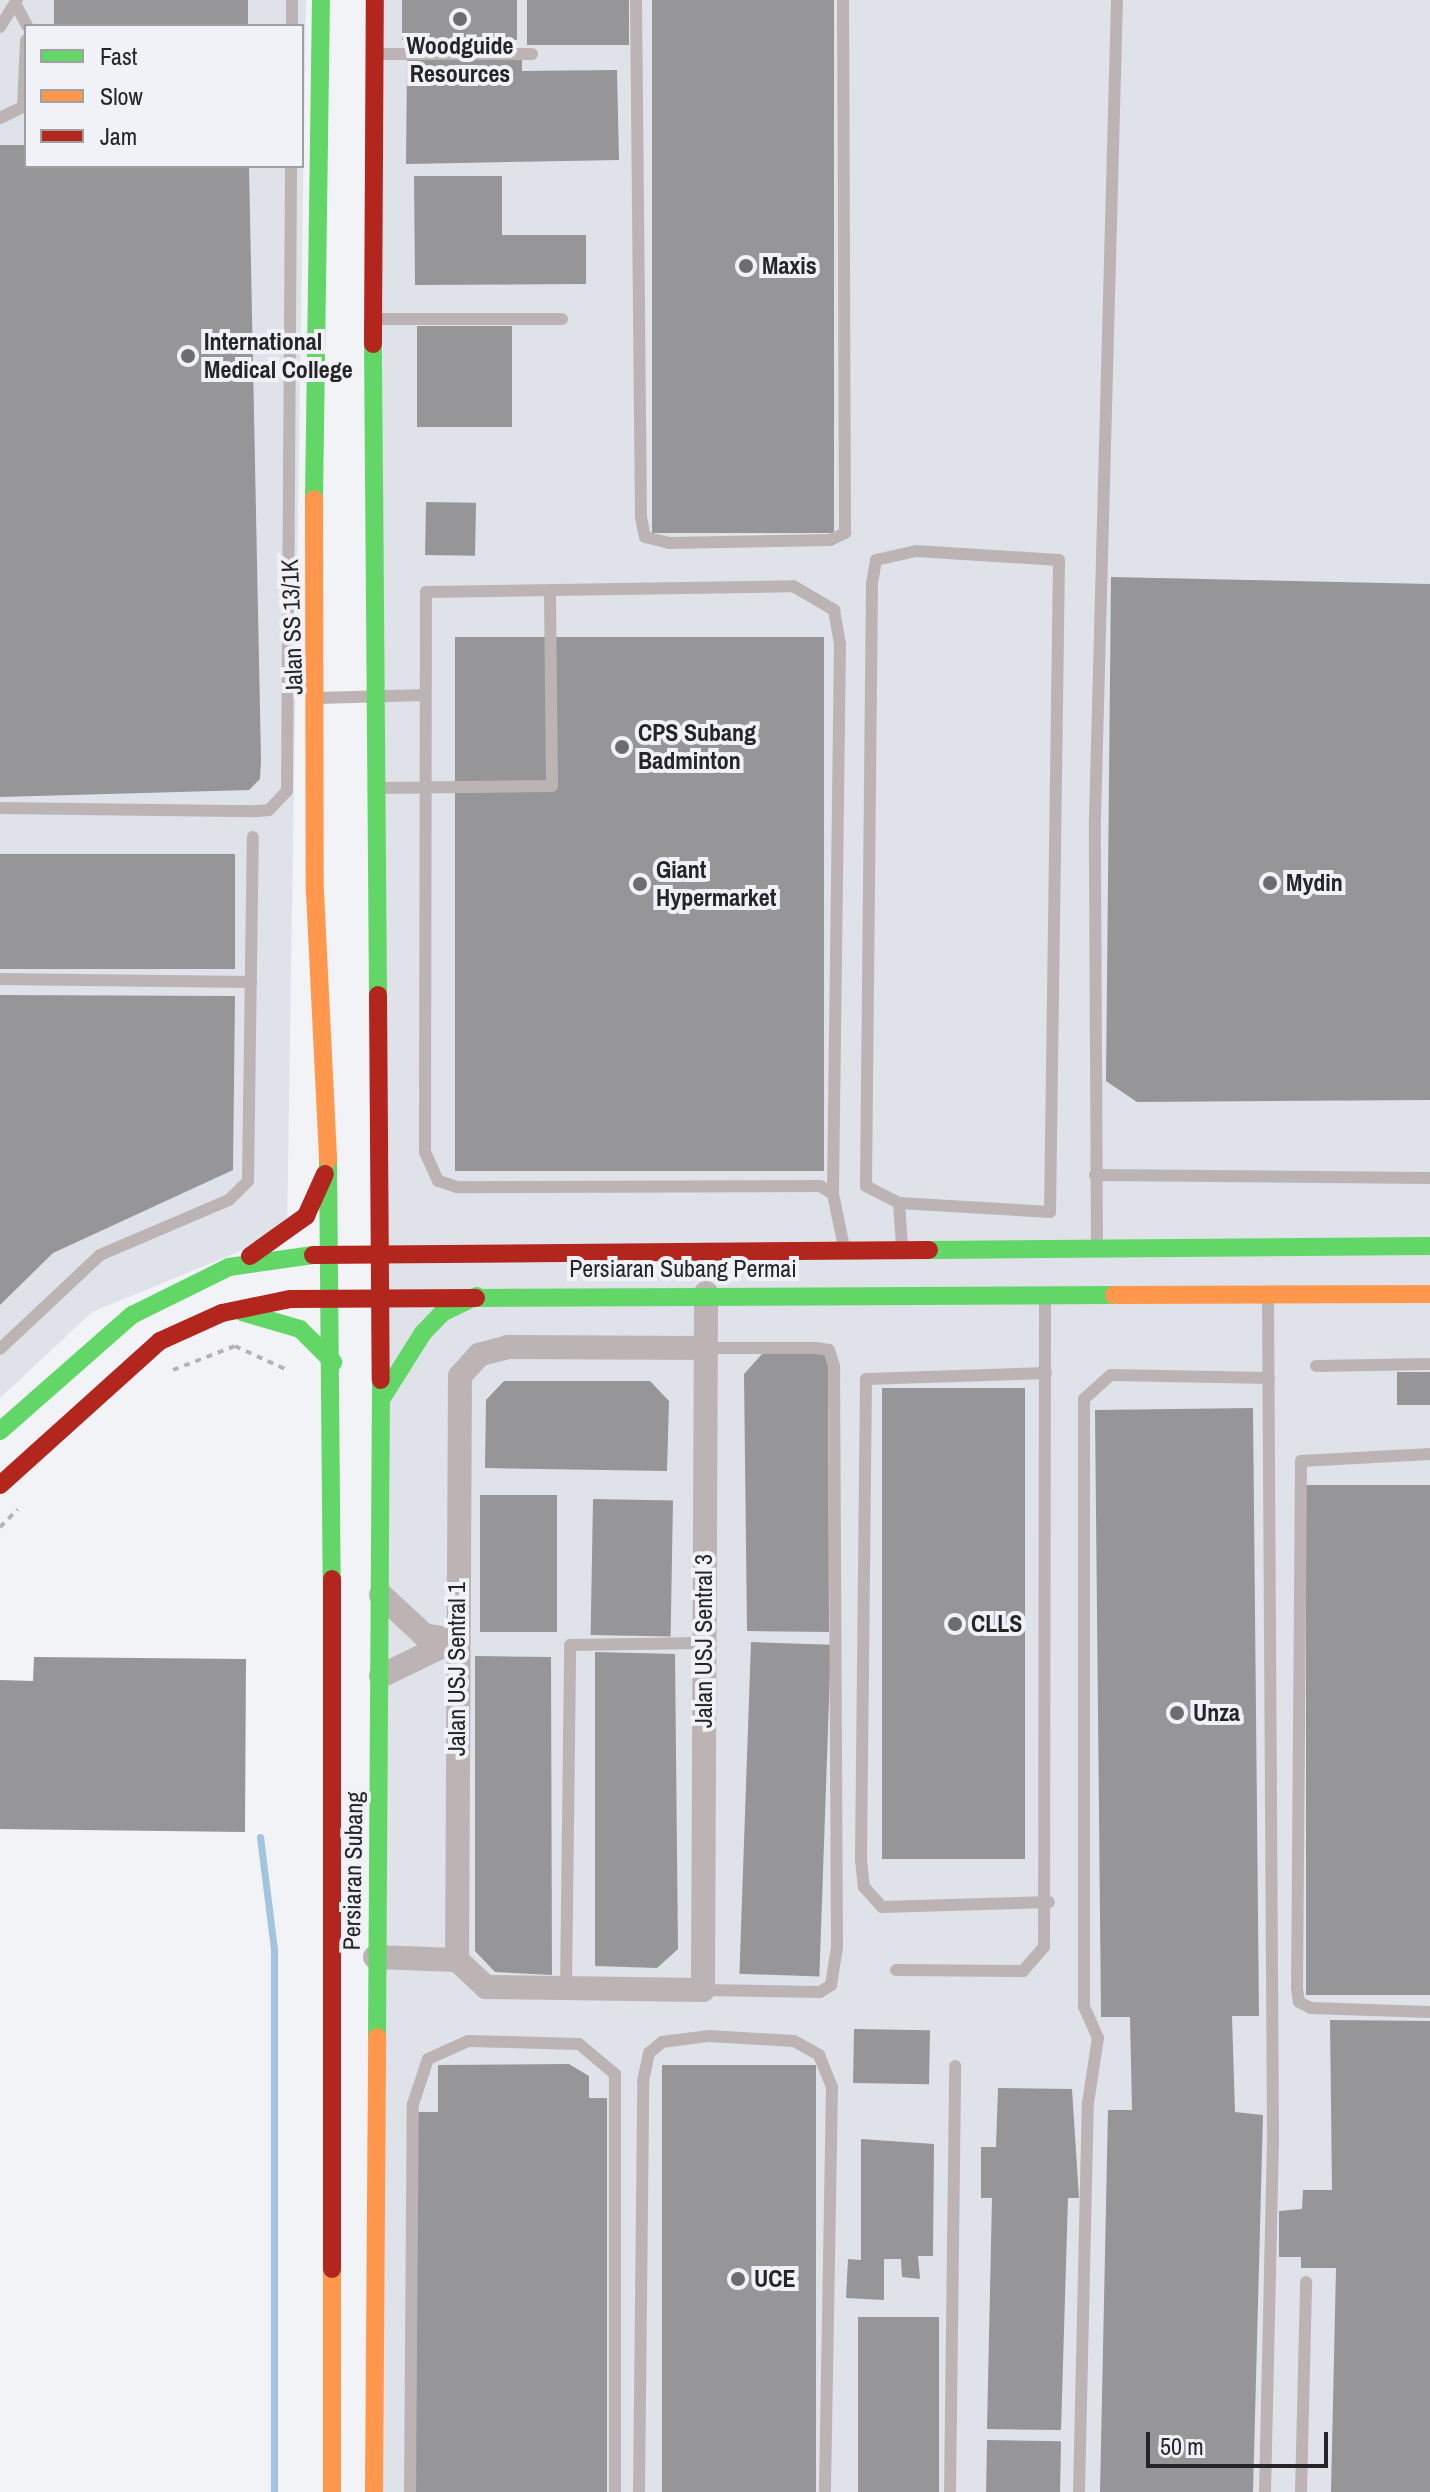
<!DOCTYPE html>
<html>
<head>
<meta charset="utf-8">
<style>
	body { margin:0 }
	#map { position:relative; width:1430px; height:2492px; overflow:hidden; background:#f2f3f7; font-family:"Archivo Narrow",sans-serif }
	div>[style] { position:absolute }
	[style*='--x'] { left:calc(var(--x)*1px); top:calc(var(--y)*1px); width:calc(var(--w)*1px); rotate:calc(var(--a)*1deg) }
	.built>* { inset:0; background:#e0e2ea; transform-origin:0 0 }
	.stream>* { height:7px; margin:-3.5px; padding:0 3.5px; transform-origin:3.5px; border-radius:3.5px; background:#a2c4e0 }
	.building>* { inset:0; background:#969699; transform-origin:0 0 }
	.path>* { height:4px; margin-top:-2px; transform-origin:0; background:repeating-linear-gradient(90deg,#b6b2b2 0 6px,transparent 0 12px) }
	.lane>* { height:12px; margin:-6px; padding:0 6px; transform-origin:6px; border-radius:6px; background:#bcb4b4 }
	.street>* { height:24px; margin:-12px; padding:0 12px; transform-origin:12px; border-radius:12px; background:#bcb4b4 }
	.fast>* { height:18px; margin:-9px; padding:0 9px; transform-origin:9px; border-radius:9px; background:#63d668 }
	.slow>* { height:18px; margin:-9px; padding:0 9px; transform-origin:9px; border-radius:9px; background:#ff974d }
	.jam>* { height:18px; margin:-9px; padding:0 9px; transform-origin:9px; border-radius:9px; background:#b3261e }
	.dots>* { width:22px; height:22px; translate:-50% -50%; box-sizing:border-box; border:4px solid #f1f2f8; border-radius:50% }
	span { translate:-50% -50%; white-space:nowrap; text-align:center; line-height:1.15; -webkit-text-stroke:8px #f1f2f8; paint-order:stroke }
	.poi-label { font-size:24px; color:#252527; font-weight:700 }
	.left { translate:0 -50%; text-align:left }
	.street-label { font-size:24px; color:#252527 }
	.legend { position:absolute; left:24px; top:24px; width:280px; height:144px; box-sizing:border-box; background:#f1f2f8; border:2px solid #9fa0a4; margin:0; padding:10px 14px; list-style:none; font-size:24px; color:#252527 }
	.legend li { display:flex; align-items:center; gap:16px; height:40px }
	.legend b { width:40px; border:2px solid #9fa0a4 }
	.scale { position:absolute; left:1146px; top:2432px; width:182px; height:36px; box-sizing:border-box; border:4px solid #252527; border-top:0; padding-left:10px; font-size:24px; line-height:28px; white-space:nowrap; color:#252527; -webkit-text-stroke:6px #f1f2f8; paint-order:stroke }
</style>
</head>
<body>
<div id="map">
	<div class="built">
		<i style="clip-path:polygon(evenodd,0 0,306px 0,287px 1232px,92px 1312px,0 1398px,0 0,26px 26px,302px 26px,302px 166px,26px 166px,26px 26px)"></i>
		<i style="left:383px;top:0;width:1047px;height:2492px"></i>
	</div>
	<div class="stream">
		<i style="--x:260;--y:1837;--w:114;--a:82.9"></i>
		<i style="--x:274;--y:1950;--w:542;--a:90"></i>
	</div>
	<div class="building">
		<i style="left:54px;top:0;width:194px;height:26px"></i>
		<i style="left:402px;top:0;width:115px;height:40px"></i>
		<i style="left:527px;top:0;width:102px;height:45px"></i>
		<i style="left:652px;top:0;width:182px;height:533px"></i>
		<i style="clip-path:polygon(522px 58px,522px 71px,617px 70px,619px 160px,406px 164px,407px 60px)"></i>
		<i style="clip-path:polygon(0 145px,26px 145px,26px 166px,249px 166px,261px 760px,260px 779px,249px 790px,0 797px)"></i>
		<i style="clip-path:polygon(414px 176px,502px 176px,502px 235px,586px 235px,586px 284px,415px 285px)"></i>
		<i style="left:417px;top:326px;width:95px;height:101px"></i>
		<i style="left:426px;top:502px;width:50px;height:53px;rotate:1deg"></i>
		<i style="clip-path:polygon(1111px 577px,1430px 584px,1430px 1100px,1137px 1102px,1106px 1081px)"></i>
		<i style="left:824px;top:637px;width:534px;height:369px;rotate:90deg"></i>
		<i style="left:0;top:854px;width:235px;height:115px"></i>
		<i style="clip-path:polygon(0 995px,235px 996px,233px 1170px,53px 1253px,0 1305px)"></i>
		<i style="clip-path:polygon(828px 1352px,829px 1632px,747px 1631px,744px 1374px,762px 1354px)"></i>
		<i style="left:1397px;top:1372px;width:33px;height:33px"></i>
		<i style="clip-path:polygon(504px 1381px,650px 1381px,669px 1401px,667px 1471px,485px 1468px,486px 1400px)"></i>
		<i style="left:882px;top:1388px;width:143px;height:471px"></i>
		<i style="clip-path:polygon(1253px 1408px,1259px 2016px,1232px 2016px,1235px 2112px,1263px 2115px,1253px 2492px,1100px 2492px,1108px 2110px,1132px 2110px,1130px 2017px,1101px 2017px,1095px 1410px)"></i>
		<i style="left:1306px;top:1485px;width:124px;height:510px"></i>
		<i style="left:480px;top:1495px;width:77px;height:137px"></i>
		<i style="left:593px;top:1499px;width:80px;height:136px;rotate:1deg"></i>
		<i style="left:751px;top:1642px;width:80px;height:332px;rotate:2deg"></i>
		<i style="clip-path:polygon(595px 1652px,675px 1654px,678px 1949px,657px 1968px,595px 1966px)"></i>
		<i style="clip-path:polygon(475px 1656px,551px 1657px,552px 1975px,495px 1972px,475px 1951px)"></i>
		<i style="clip-path:polygon(34px 1657px,246px 1659px,245px 1832px,0 1829px,0 1680px,33px 1681px)"></i>
		<i style="clip-path:polygon(1330px 2020px,1430px 2021px,1430px 2492px,1331px 2492px,1336px 2268px,1301px 2268px,1301px 2257px,1279px 2257px,1279px 2211px,1302px 2209px,1303px 2190px,1332px 2190px)"></i>
		<i style="left:854px;top:2029px;width:76px;height:54px;rotate:1deg"></i>
		<i style="clip-path:polygon(569px 2064px,589px 2076px,589px 2098px,607px 2098px,607px 2492px,415px 2492px,415px 2112px,438px 2112px,438px 2065px)"></i>
		<i style="left:662px;top:2065px;width:154px;height:427px"></i>
		<i style="clip-path:polygon(998px 2088px,1072px 2089px,1079px 2198px,1068px 2198px,1061px 2430px,987px 2429px,992px 2198px,981px 2198px,981px 2147px,996px 2147px)"></i>
		<i style="clip-path:polygon(861px 2139px,934px 2144px,933px 2256px,918px 2256px,920px 2279px,902px 2277px,901px 2259px,884px 2259px,884px 2300px,846px 2298px,848px 2259px,861px 2260px)"></i>
		<i style="left:858px;top:2317px;width:81px;height:175px"></i>
		<i style="left:987px;top:2440px;width:74px;height:52px;rotate:1deg"></i>
	</div>
	<div class="path">
		<i style="--x:173;--y:1370;--w:66;--a:-21.2"></i>
		<i style="--x:235;--y:1346;--w:55;--a:24.7"></i>
		<i style="--x:0;--y:1527;--w:25;--a:-45"></i>
	</div>
	<div class="lane">
		<i style="--x:636;--y:0;--w:517;--a:89.45"></i>
		<i style="--x:641;--y:517;--w:20;--a:79"></i>
		<i style="--x:645;--y:537;--w:25;--a:14"></i>
		<i style="--x:669;--y:543;--w:161;--a:-1.1"></i>
		<i style="--x:830;--y:540;--w:17;--a:-25"></i>
		<i style="--x:845;--y:533;--w:533;--a:-90.21"></i>
		<i style="--x:15;--y:3;--w:26;--a:62"></i>
		<i style="--x:292;--y:26;--w:26;--a:-90"></i>
		<i style="--x:0;--y:27;--w:32;--a:-58"></i>
		<i style="--x:379;--y:54;--w:153;--a:0"></i>
		<i style="--x:0;--y:118;--w:25;--a:-26"></i>
		<i style="--x:23;--y:107;--w:67;--a:-87.4"></i>
		<i style="--x:377;--y:319;--w:185;--a:0"></i>
		<i style="--x:916;--y:551;--w:143;--a:3.6"></i>
		<i style="--x:1059;--y:560;--w:652;--a:90.79"></i>
		<i style="--x:1050;--y:1212;--w:151;--a:-176.6"></i>
		<i style="--x:899;--y:1203;--w:37;--a:-153"></i>
		<i style="--x:866;--y:1186;--w:603;--a:-89.43"></i>
		<i style="--x:872;--y:583;--w:23;--a:-80"></i>
		<i style="--x:876;--y:560;--w:41;--a:-12.7"></i>
		<i style="--x:317;--y:698;--w:108;--a:-1.6"></i>
		<i style="--x:379;--y:788;--w:173;--a:-0.7"></i>
		<i style="--x:552;--y:786;--w:196;--a:-90.6"></i>
		<i style="--x:0;--y:808;--w:257;--a:0.7"></i>
		<i style="--x:257;--y:811;--w:12;--a:-5"></i>
		<i style="--x:269;--y:810;--w:26;--a:-47"></i>
		<i style="--x:287;--y:791;--w:625;--a:-89.63"></i>
		<i style="--x:0;--y:979;--w:251;--a:0.7"></i>
		<i style="--x:1095;--y:1175;--w:335;--a:0.5"></i>
		<i style="--x:833;--y:1194;--w:15;--a:-148"></i>
		<i style="--x:820;--y:1186;--w:363;--a:179.8"></i>
		<i style="--x:457;--y:1187;--w:20;--a:-162"></i>
		<i style="--x:438;--y:1181;--w:32;--a:-114"></i>
		<i style="--x:425;--y:1152;--w:560;--a:-89.9"></i>
		<i style="--x:426;--y:592;--w:367;--a:-0.9"></i>
		<i style="--x:793;--y:586;--w:48;--a:30.3"></i>
		<i style="--x:834;--y:610;--w:34;--a:80"></i>
		<i style="--x:840;--y:643;--w:551;--a:90.73"></i>
		<i style="--x:833;--y:1194;--w:54;--a:78.3"></i>
		<i style="--x:899;--y:1203;--w:43;--a:86"></i>
		<i style="--x:1097;--y:1246;--w:428;--a:-90.3"></i>
		<i style="--x:1095;--y:818;--w:818;--a:-88.46"></i>
		<i style="--x:0;--y:1349;--w:137;--a:-43.2"></i>
		<i style="--x:100;--y:1255;--w:140;--a:-23.1"></i>
		<i style="--x:229;--y:1200;--w:27;--a:-45"></i>
		<i style="--x:248;--y:1181;--w:344;--a:-89.2"></i>
		<i style="--x:1316;--y:1366;--w:114;--a:-1"></i>
		<i style="--x:1046;--y:1373;--w:180;--a:178.1"></i>
		<i style="--x:866;--y:1379;--w:481;--a:90.6"></i>
		<i style="--x:861;--y:1860;--w:27;--a:84"></i>
		<i style="--x:864;--y:1887;--w:27;--a:48"></i>
		<i style="--x:882;--y:1907;--w:167;--a:-1.7"></i>
		<i style="--x:1430;--y:1454;--w:129;--a:176.9"></i>
		<i style="--x:1301;--y:1461;--w:527;--a:90.43"></i>
		<i style="--x:1297;--y:1988;--w:14;--a:82"></i>
		<i style="--x:1299;--y:2002;--w:13;--a:27"></i>
		<i style="--x:1311;--y:2008;--w:119;--a:1.9"></i>
		<i style="--x:896;--y:1970;--w:127;--a:0.5"></i>
		<i style="--x:1023;--y:1971;--w:32;--a:-49"></i>
		<i style="--x:1044;--y:1947;--w:650;--a:-89.91"></i>
		<i style="--x:566;--y:1988;--w:343;--a:-89.3"></i>
		<i style="--x:570;--y:1645;--w:134;--a:-0.9"></i>
		<i style="--x:703;--y:1990;--w:117;--a:1"></i>
		<i style="--x:820;--y:1992;--w:13;--a:-32"></i>
		<i style="--x:831;--y:1985;--w:36;--a:-81"></i>
		<i style="--x:837;--y:1949;--w:583;--a:-90.29"></i>
		<i style="--x:834;--y:1366;--w:17;--a:-107"></i>
		<i style="--x:829;--y:1350;--w:14;--a:-172"></i>
		<i style="--x:815;--y:1348;--w:110;--a:180"></i>
		<i style="--x:410;--y:2492;--w:388;--a:-89.6"></i>
		<i style="--x:413;--y:2104;--w:47;--a:-71.6"></i>
		<i style="--x:428;--y:2059;--w:44;--a:-24.2"></i>
		<i style="--x:468;--y:2041;--w:111;--a:1.5"></i>
		<i style="--x:579;--y:2044;--w:47;--a:39.8"></i>
		<i style="--x:615;--y:2074;--w:418;--a:90"></i>
		<i style="--x:639;--y:2492;--w:411;--a:-89.4"></i>
		<i style="--x:643;--y:2081;--w:29;--a:-78"></i>
		<i style="--x:649;--y:2053;--w:17;--a:-40"></i>
		<i style="--x:662;--y:2042;--w:46;--a:-7.4"></i>
		<i style="--x:708;--y:2036;--w:86;--a:3.3"></i>
		<i style="--x:794;--y:2041;--w:29;--a:29"></i>
		<i style="--x:819;--y:2055;--w:35;--a:68"></i>
		<i style="--x:832;--y:2087;--w:405;--a:91"></i>
		<i style="--x:950;--y:2492;--w:426;--a:-89.3"></i>
		<i style="--x:1079;--y:2492;--w:389;--a:-88.7"></i>
		<i style="--x:1088;--y:2103;--w:66;--a:-81.3"></i>
		<i style="--x:1098;--y:2038;--w:35;--a:-114"></i>
		<i style="--x:1084;--y:2006;--w:607;--a:-90"></i>
		<i style="--x:1084;--y:1399;--w:36;--a:-42"></i>
		<i style="--x:1111;--y:1375;--w:158;--a:1.1"></i>
		<i style="--x:1265;--y:2492;--w:352;--a:-88.7"></i>
		<i style="--x:1273;--y:2140;--w:845;--a:-90.34"></i>
		<i style="--x:1301;--y:2492;--w:210;--a:-88.6"></i>
	</div>
	<div class="street">
		<i style="--x:705;--y:1348;--w:197;--a:-179.7"></i>
		<i style="--x:508;--y:1347;--w:30;--a:165"></i>
		<i style="--x:479;--y:1355;--w:28;--a:132"></i>
		<i style="--x:460;--y:1376;--w:584;--a:90.29"></i>
		<i style="--x:457;--y:1960;--w:40;--a:43"></i>
		<i style="--x:486;--y:1987;--w:217;--a:0.8"></i>
		<i style="--x:703;--y:1990;--w:697;--a:-89.75"></i>
		<i style="--x:381;--y:1595;--w:59;--a:42.9"></i>
		<i style="--x:424;--y:1635;--w:34;--a:10"></i>
		<i style="--x:381;--y:1676;--w:78;--a:-25.9"></i>
		<i style="--x:375;--y:1957;--w:82;--a:2.1"></i>
	</div>
	<div class="fast">
		<i style="--x:373;--y:344;--w:651;--a:89.56"></i>
		<i style="--x:314;--y:499;--w:499;--a:-89.2"></i>
		<i style="--x:328;--y:1160;--w:419;--a:89.5"></i>
		<i style="--x:929;--y:1250;--w:501;--a:-0.46"></i>
		<i style="--x:476;--y:1298;--w:638;--a:-0.27"></i>
		<i style="--x:242;--y:1312;--w:60;--a:16.3"></i>
		<i style="--x:300;--y:1329;--w:47;--a:45"></i>
		<i style="--x:382;--y:1398;--w:77;--a:-57.8"></i>
		<i style="--x:423;--y:1333;--w:28;--a:-46"></i>
		<i style="--x:442;--y:1313;--w:39;--a:-26"></i>
		<i style="--x:0;--y:1431;--w:176;--a:-41.3"></i>
		<i style="--x:132;--y:1315;--w:108;--a:-26.3"></i>
		<i style="--x:229;--y:1267;--w:85;--a:-8.1"></i>
		<i style="--x:377;--y:2037;--w:657;--a:-89.65"></i>
	</div>
	<div class="slow">
		<i style="--x:314;--y:499;--w:393;--a:89.9"></i>
		<i style="--x:315;--y:892;--w:268;--a:87.2"></i>
		<i style="--x:1114;--y:1295;--w:316;--a:-0.2"></i>
		<i style="--x:332;--y:2269;--w:223;--a:90"></i>
		<i style="--x:374;--y:2492;--w:455;--a:-89.6"></i>
	</div>
	<div class="jam">
		<i style="--x:373;--y:344;--w:344;--a:-89.7"></i>
		<i style="--x:378;--y:995;--w:385;--a:89.6"></i>
		<i style="--x:313;--y:1255;--w:616;--a:-0.47"></i>
		<i style="--x:250;--y:1256;--w:69;--a:-35.5"></i>
		<i style="--x:306;--y:1216;--w:46;--a:-65.7"></i>
		<i style="--x:0;--y:1485;--w:215;--a:-42"></i>
		<i style="--x:160;--y:1341;--w:68;--a:-24.3"></i>
		<i style="--x:222;--y:1313;--w:69;--a:-11.6"></i>
		<i style="--x:290;--y:1299;--w:186;--a:-0.3"></i>
		<i style="--x:332;--y:1579;--w:690;--a:90"></i>
	</div>
	<div class="dots">
		<i style="left:460px;top:19px;background:#6d6d70"></i>
		<i style="left:746px;top:266px;background:#6d6d70"></i>
		<i style="left:188px;top:356px;background:#6d6d70"></i>
		<i style="left:622px;top:747px;background:#6d6d70"></i>
		<i style="left:1270px;top:883px;background:#6d6d70"></i>
		<i style="left:640px;top:884px;background:#6d6d70"></i>
		<i style="left:955px;top:1624px;background:#6d6d70"></i>
		<i style="left:1177px;top:1713px;background:#6d6d70"></i>
		<i style="left:738px;top:2279px;background:#6d6d70"></i>
	</div>
	<div class="poi-label">
		<span style="left:460px;top:60px">Woodguide<br>Resources</span>
		<span class="left" style="left:762px;top:266px">Maxis</span>
		<span class="left" style="left:204px;top:356px">International<br>Medical College</span>
		<span class="left" style="left:638px;top:747px">CPS Subang<br>Badminton</span>
		<span class="left" style="left:656px;top:884px">Giant<br>Hypermarket</span>
		<span class="left" style="left:1286px;top:883px">Mydin</span>
		<span class="left" style="left:971px;top:1624px">CLLS</span>
		<span class="left" style="left:1193px;top:1713px">Unza</span>
		<span class="left" style="left:754px;top:2279px">UCE</span>
	</div>
	<div class="street-label">
		<span style="left:292px;top:627px;rotate:-92deg">Jalan SS 13/1K</span>
		<span style="left:683px;top:1269px">Persiaran Subang Permai</span>
		<span style="left:704px;top:1641px;rotate:-90deg">Jalan USJ Sentral 3</span>
		<span style="left:457px;top:1669px;rotate:-90deg">Jalan USJ Sentral 1</span>
		<span style="left:353px;top:1871px;rotate:-89deg">Persiaran Subang</span>
	</div>
	<ul class="legend">
	<li><b style="height:10px;background:#63d668"></b>Fast</li>
	<li><b style="height:10px;background:#ff974d"></b>Slow</li>
	<li><b style="height:10px;background:#b3261e"></b>Jam</li>
	</ul>
	<div class="scale">50 m</div>
</div>
</body>
</html>
